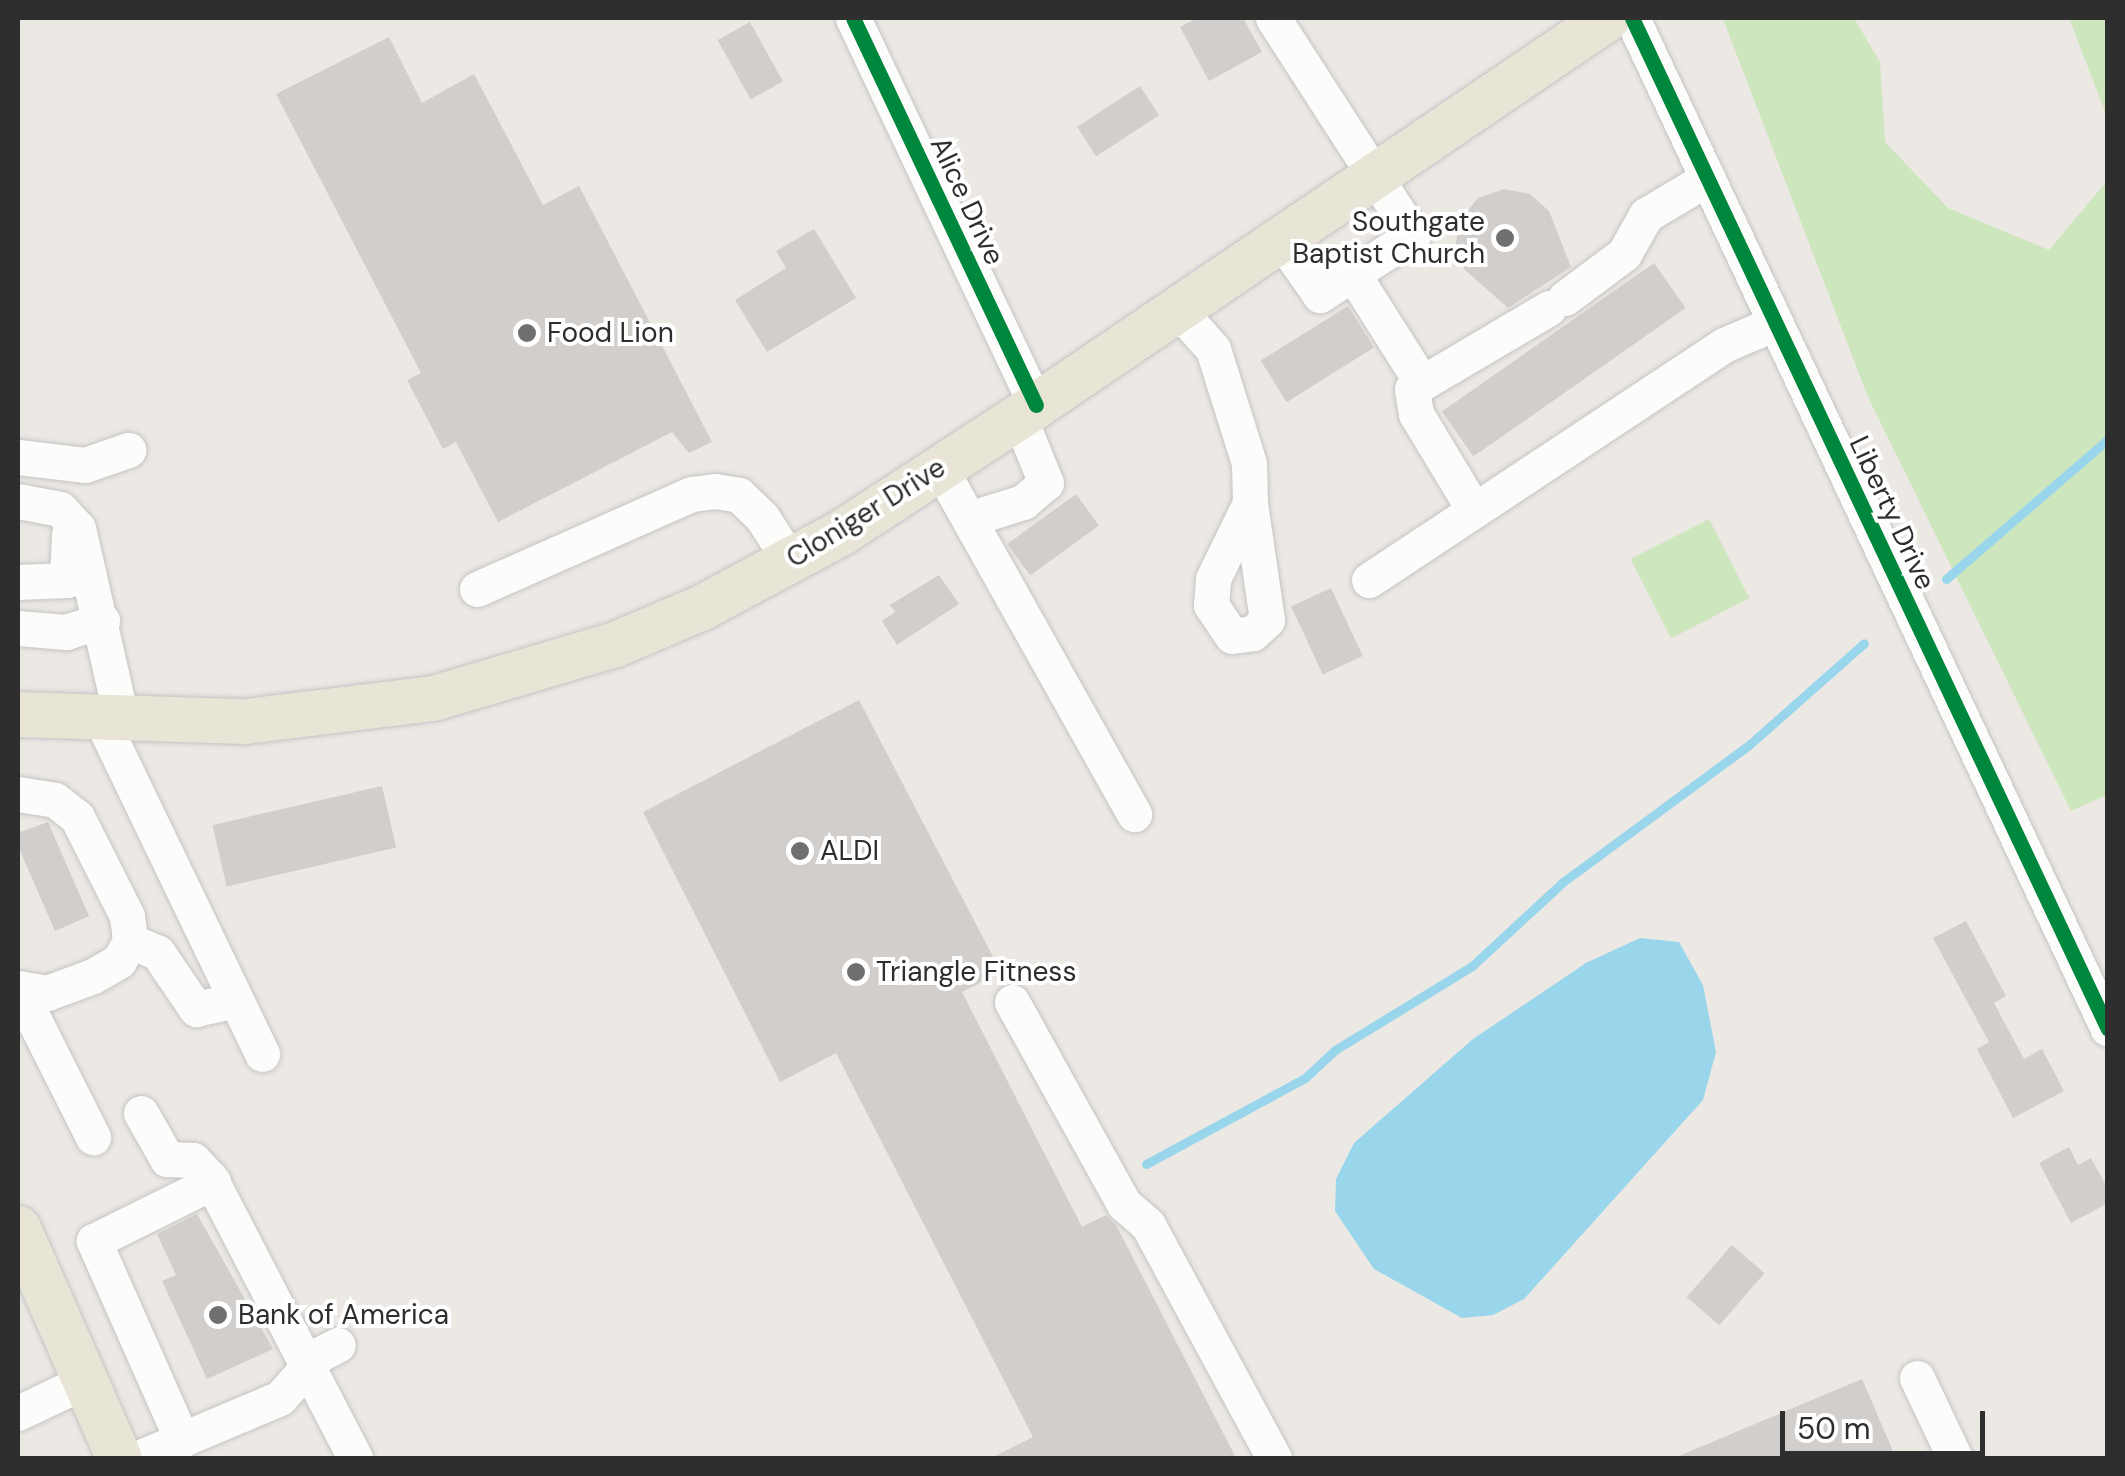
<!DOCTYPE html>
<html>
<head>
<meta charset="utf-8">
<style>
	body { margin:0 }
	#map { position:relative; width:2125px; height:1476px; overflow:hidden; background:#ece8e4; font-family:"DM Sans",sans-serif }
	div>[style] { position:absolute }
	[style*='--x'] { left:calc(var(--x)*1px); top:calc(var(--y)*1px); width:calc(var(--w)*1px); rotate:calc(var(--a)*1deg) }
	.green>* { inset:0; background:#cee6be; transform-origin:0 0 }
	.water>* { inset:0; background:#99d6ec }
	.stream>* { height:9px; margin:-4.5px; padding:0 4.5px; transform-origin:4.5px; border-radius:4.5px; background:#99d6ec }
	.building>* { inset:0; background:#d1cecb; transform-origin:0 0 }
	.roads { filter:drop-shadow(0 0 2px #c5c4c5) drop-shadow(0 0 2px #c5c4c5) }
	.minor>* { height:35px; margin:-17.5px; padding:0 17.5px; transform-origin:17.5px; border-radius:17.5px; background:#fcfcfb }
	.major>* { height:45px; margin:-22.5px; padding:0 22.5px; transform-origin:22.5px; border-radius:22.5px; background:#e8e4d6 }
	.cycleway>* { height:15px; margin:-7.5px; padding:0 7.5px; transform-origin:7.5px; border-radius:7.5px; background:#00873e }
	.dots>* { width:28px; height:28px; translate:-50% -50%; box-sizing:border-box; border:5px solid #fff; border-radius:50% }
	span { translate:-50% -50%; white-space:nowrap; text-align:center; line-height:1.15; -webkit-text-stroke:8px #fff; paint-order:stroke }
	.street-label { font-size:28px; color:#2e2e2e }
	.poi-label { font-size:28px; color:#2e2e2e }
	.right { translate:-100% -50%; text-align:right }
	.left { translate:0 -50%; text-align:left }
	.frame { position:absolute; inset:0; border:20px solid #2e2e2e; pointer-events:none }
	.scale { position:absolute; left:1780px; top:1411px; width:205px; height:45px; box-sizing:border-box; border:5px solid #2e2e2e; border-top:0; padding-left:12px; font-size:30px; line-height:35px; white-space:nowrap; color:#2e2e2e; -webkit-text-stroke:8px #fff; paint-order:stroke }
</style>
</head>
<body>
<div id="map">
	<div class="green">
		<i style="clip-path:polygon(1854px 18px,1880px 62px,1885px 142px,1948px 208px,2049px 250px,2107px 181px,2107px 795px,2071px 811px,1868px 397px,1723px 19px)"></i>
		<i style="clip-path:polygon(2069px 18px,2107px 18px,2107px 117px)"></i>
		<i style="left:1709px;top:519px;width:89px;height:88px;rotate:63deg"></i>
	</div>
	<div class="water">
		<i style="clip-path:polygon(1640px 938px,1679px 942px,1703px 985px,1716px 1052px,1703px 1100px,1524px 1299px,1493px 1315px,1462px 1318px,1374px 1269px,1335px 1211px,1336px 1179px,1354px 1143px,1473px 1039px,1586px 963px)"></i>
	</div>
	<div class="stream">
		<i style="--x:1946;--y:579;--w:214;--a:-40.8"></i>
		<i style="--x:1146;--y:1164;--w:181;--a:-28.4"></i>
		<i style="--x:1305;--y:1078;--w:41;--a:-43"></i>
		<i style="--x:1335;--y:1050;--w:161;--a:-31.5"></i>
		<i style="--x:1472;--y:966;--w:124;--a:-42.7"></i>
		<i style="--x:1563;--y:882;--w:232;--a:-36.4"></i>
		<i style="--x:1750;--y:744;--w:152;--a:-41.5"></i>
	</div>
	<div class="building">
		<i style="clip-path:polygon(1197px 18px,1243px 18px,1262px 52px,1209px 81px,1180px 27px)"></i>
		<i style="left:750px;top:22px;width:68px;height:37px;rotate:61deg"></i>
		<i style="clip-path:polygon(389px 37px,422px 103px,474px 74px,543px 205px,579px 186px,712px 442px,689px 453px,672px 432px,498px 522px,456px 442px,443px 449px,407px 380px,421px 373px,276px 94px)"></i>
		<i style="left:1140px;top:86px;width:35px;height:75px;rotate:57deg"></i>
		<i style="clip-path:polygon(1504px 189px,1530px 194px,1549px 211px,1571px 267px,1508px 308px,1464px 269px,1455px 246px,1461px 218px,1478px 198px)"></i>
		<i style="clip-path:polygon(814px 229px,856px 298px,767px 352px,735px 300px,786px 268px,776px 251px)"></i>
		<i style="left:1654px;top:263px;width:55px;height:259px;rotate:55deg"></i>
		<i style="left:1348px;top:306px;width:49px;height:103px;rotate:58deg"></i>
		<i style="left:1076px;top:494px;width:39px;height:85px;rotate:54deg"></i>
		<i style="clip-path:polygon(939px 575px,959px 604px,897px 645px,882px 621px,895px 612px,890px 605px)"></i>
		<i style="left:1331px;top:588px;width:75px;height:44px;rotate:65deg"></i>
		<i style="clip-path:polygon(859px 700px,1001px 972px,962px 992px,1082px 1227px,1106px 1215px,1116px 1225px,1236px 1458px,991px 1458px,1033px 1437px,836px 1053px,780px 1082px,643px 812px)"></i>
		<i style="left:382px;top:786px;width:63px;height:174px;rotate:77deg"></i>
		<i style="clip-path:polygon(48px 822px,89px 916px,55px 931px,18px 846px,18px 833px)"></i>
		<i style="clip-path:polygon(1966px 921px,2006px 996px,1994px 1003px,2024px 1059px,2042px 1049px,2064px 1091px,2013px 1118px,1977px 1049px,1989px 1042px,1933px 938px)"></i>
		<i style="clip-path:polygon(2069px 1147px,2078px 1165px,2091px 1158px,2108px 1189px,2108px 1203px,2071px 1223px,2039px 1163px)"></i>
		<i style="clip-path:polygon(197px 1214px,273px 1349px,207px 1379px,162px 1281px,176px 1275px,157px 1234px)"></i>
		<i style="left:1732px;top:1245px;width:43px;height:69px;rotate:41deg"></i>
		<i style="clip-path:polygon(1862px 1379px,1896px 1458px,1674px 1458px)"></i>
	</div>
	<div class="roads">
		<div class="minor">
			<i style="--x:853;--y:18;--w:428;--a:64.7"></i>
			<i style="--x:1273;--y:18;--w:258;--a:57.2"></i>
			<i style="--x:1413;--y:235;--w:111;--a:147.2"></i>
			<i style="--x:1320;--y:295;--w:66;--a:-125.1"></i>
			<i style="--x:1632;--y:18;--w:1117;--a:64.79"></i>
			<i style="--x:1353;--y:274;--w:129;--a:57.7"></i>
			<i style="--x:1565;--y:298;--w:74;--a:-36.7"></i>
			<i style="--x:1624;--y:254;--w:45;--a:-60.6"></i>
			<i style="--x:1646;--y:215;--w:72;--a:-30.8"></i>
			<i style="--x:1179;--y:311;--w:51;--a:48.2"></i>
			<i style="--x:1213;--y:349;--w:120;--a:72.5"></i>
			<i style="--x:1249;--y:463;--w:40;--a:88.6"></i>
			<i style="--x:1250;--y:503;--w:85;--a:116"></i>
			<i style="--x:1213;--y:579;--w:26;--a:94"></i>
			<i style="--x:1211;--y:605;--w:37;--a:56"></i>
			<i style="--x:1232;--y:636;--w:21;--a:-8"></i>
			<i style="--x:1253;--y:633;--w:19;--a:-43"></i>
			<i style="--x:1267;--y:620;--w:118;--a:-98.3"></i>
			<i style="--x:18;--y:457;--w:67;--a:6.8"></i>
			<i style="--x:85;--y:465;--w:46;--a:-19.2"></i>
			<i style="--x:940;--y:468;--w:397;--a:60.7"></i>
			<i style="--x:18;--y:501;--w:43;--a:10.8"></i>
			<i style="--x:60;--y:509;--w:26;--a:47"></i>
			<i style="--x:78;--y:528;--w:195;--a:77.2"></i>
			<i style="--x:1474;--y:510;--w:112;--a:-121.1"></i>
			<i style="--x:1416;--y:414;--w:25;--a:-99"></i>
			<i style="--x:1412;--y:389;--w:159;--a:-30.6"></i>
			<i style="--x:969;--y:519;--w:57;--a:-17.5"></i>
			<i style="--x:1023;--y:502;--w:30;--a:-40"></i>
			<i style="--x:1046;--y:483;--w:71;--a:-112.2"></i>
			<i style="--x:1369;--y:580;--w:426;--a:-33.5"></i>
			<i style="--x:1724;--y:345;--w:56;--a:-23.3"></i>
			<i style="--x:18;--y:582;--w:49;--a:-2.3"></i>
			<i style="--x:67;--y:580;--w:46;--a:-87.5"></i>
			<i style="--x:477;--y:589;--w:234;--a:-23.9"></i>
			<i style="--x:691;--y:494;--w:24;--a:-7"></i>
			<i style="--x:715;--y:491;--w:24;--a:9"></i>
			<i style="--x:739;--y:495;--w:32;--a:44"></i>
			<i style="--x:762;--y:517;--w:52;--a:57.5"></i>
			<i style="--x:18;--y:628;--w:48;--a:4.8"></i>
			<i style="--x:66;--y:632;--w:38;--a:-18"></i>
			<i style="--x:100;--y:717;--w:374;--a:64.3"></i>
			<i style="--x:18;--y:794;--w:37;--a:9"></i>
			<i style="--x:55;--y:800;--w:28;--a:38"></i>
			<i style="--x:77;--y:817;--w:111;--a:63.2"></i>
			<i style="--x:127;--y:916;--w:25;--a:83"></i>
			<i style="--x:130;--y:941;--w:23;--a:119"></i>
			<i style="--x:119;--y:961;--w:30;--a:150"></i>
			<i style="--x:93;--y:976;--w:49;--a:159.7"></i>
			<i style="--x:47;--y:993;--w:29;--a:-170"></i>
			<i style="--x:130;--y:941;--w:30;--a:23"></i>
			<i style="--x:158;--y:953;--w:68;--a:55.8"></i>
			<i style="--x:196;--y:1009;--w:41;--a:-12.7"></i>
			<i style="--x:19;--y:990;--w:165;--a:63.3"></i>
			<i style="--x:1012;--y:1002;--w:231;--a:61"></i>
			<i style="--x:1124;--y:1204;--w:32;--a:41"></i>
			<i style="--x:1148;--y:1225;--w:265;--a:61.6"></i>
			<i style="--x:141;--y:1113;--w:53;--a:60.5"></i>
			<i style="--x:167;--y:1159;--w:26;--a:2"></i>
			<i style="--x:193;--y:1160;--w:25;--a:47"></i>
			<i style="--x:210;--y:1178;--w:315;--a:62.6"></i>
			<i style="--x:1917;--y:1378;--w:89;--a:64.6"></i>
			<i style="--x:18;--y:1413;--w:74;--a:-25.5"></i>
			<i style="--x:182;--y:1440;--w:218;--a:-113.9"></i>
			<i style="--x:94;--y:1241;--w:133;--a:-26.4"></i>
			<i style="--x:138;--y:1458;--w:154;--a:-22.9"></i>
			<i style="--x:280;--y:1398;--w:57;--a:-48.5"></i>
			<i style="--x:318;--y:1355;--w:22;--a:-27"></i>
		</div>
		<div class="major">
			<i style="--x:18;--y:714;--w:227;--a:1.8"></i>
			<i style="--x:245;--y:721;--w:189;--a:-7"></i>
			<i style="--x:433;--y:698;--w:190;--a:-16.5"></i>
			<i style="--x:615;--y:644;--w:95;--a:-23"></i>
			<i style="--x:702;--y:607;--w:157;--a:-28.2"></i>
			<i style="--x:840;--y:533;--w:234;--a:-33.1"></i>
			<i style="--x:1036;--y:405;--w:690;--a:-34.13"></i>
			<i style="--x:18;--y:1228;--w:251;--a:66.3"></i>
		</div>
	</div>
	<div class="cycleway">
		<i style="--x:853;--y:18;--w:428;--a:64.7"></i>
		<i style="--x:1632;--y:18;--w:1117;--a:64.79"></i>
	</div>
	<div class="dots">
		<i style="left:1505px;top:238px;background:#706f6e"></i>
		<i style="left:527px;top:333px;background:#706f6e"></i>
		<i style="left:800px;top:851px;background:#706f6e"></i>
		<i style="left:856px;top:972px;background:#706f6e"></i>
		<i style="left:218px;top:1315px;background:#706f6e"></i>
	</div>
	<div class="street-label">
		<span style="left:967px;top:201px;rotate:65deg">Alice Drive</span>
		<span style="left:866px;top:513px;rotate:-32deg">Cloniger Drive</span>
		<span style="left:1892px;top:513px;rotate:65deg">Liberty Drive</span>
	</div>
	<div class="poi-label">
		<span class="right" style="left:1485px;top:238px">Southgate<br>Baptist Church</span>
		<span class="left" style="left:547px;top:333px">Food Lion</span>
		<span class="left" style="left:820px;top:851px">ALDI</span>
		<span class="left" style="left:876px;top:972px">Triangle Fitness</span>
		<span class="left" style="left:238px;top:1315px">Bank of America</span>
	</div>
	<div class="frame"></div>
	<div class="scale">50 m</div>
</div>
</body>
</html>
